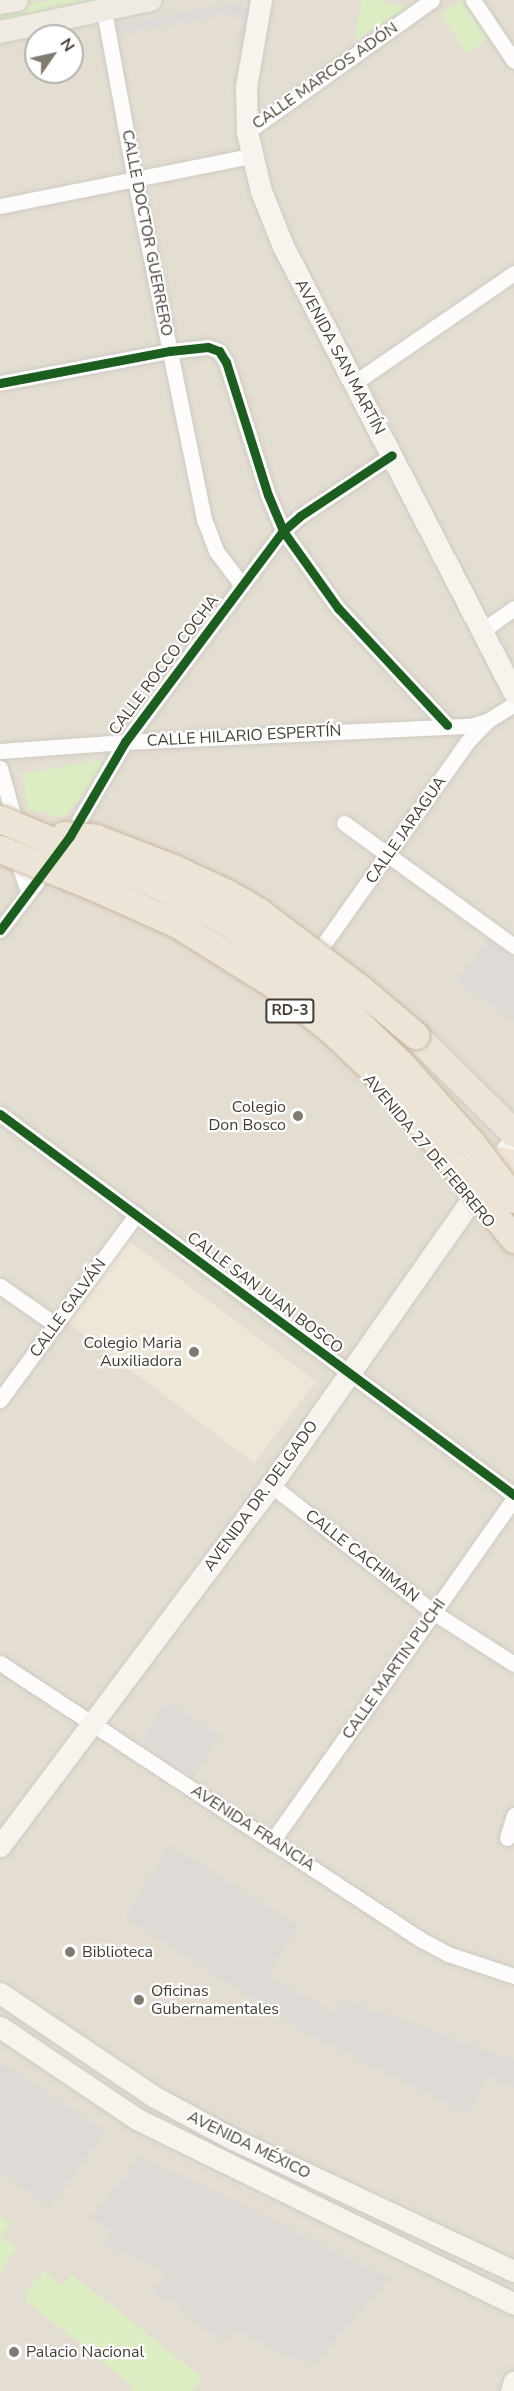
<!DOCTYPE html>
<html>
<head>
<meta charset="utf-8">
<style>
	body { margin:0 }
	#map { position:relative; width:514px; height:2391px; overflow:hidden; background:#efece6; font-family:"Nunito Sans",sans-serif }
	div>[style] { position:absolute }
	[style*='--x'] { left:calc(var(--x)*1px); top:calc(var(--y)*1px); width:calc(var(--w)*1px); rotate:calc(var(--a)*1deg) }
	.residential>* { inset:0; background:#e4ded2 }
	.education>* { inset:0; background:#eee7d7; transform-origin:0 0 }
	.green>* { inset:0; background:#dcecc3; transform-origin:0 0 }
	.parking>* { inset:0; background:#dedbd6; transform-origin:0 0 }
	.roads { filter:drop-shadow(0 0 2px #cdcac4) drop-shadow(0 0 2px #cdcac4) }
	.street>* { height:15px; margin:-7.5px; padding:0 7.5px; transform-origin:7.5px; border-radius:7.5px; background:#fdfcfb }
	.secondary>* { height:21px; margin:-10.5px; padding:0 10.5px; transform-origin:10.5px; border-radius:10.5px; background:#f6f4ed }
	.primary>* { height:22px; margin:-11px; padding:0 11px; transform-origin:11px; border-radius:11px; background:#f0ebe2 }
	.highway>* { height:27px; margin:-13.5px; padding:0 13.5px; transform-origin:13.5px; border-radius:13.5px; background:#ece4d7 }
	.bridges { filter:drop-shadow(0 0 2px #c9b99f) drop-shadow(0 0 2px #c9b99f) }
	.highway-bridge>* { height:27px; margin:-13.5px; padding:0 13.5px; transform-origin:13.5px; border-radius:13.5px; background:#ece4d7 }
	.cycleway>* { height:9px; margin:-4.5px; padding:0 4.5px; transform-origin:4.5px; border-radius:4.5px; background:#1b5e20 }
	.dots>* { width:16px; height:16px; translate:-50% -50%; box-sizing:border-box; border:3px solid #fff; border-radius:50% }
	span { translate:-50% -50%; white-space:nowrap; text-align:center; line-height:1.15; -webkit-text-stroke:4.5px #fff; paint-order:stroke }
	.shield-label span { padding:2px 4px; background:#fff; border:2px solid; border-radius:4px; -webkit-text-stroke-width:0 }
	.shield-label { font-size:15px; color:#453d32; font-weight:700 }
	.street-label { font-size:16px; color:#453d32 }
	.poi-label { font-size:16px; color:#453d32 }
	.right { translate:-100% -50%; text-align:right }
	.left { translate:0 -50%; text-align:left }
	.north { position:absolute; left:24px; top:24px; width:60px; height:60px; box-sizing:border-box; background:#fff; border:2px solid #b5b1ad; border-radius:50%; rotate:56deg; font-size:16px; font-weight:700; line-height:24px; text-align:center; color:#453d32 }
	.north::after { content:''; display:block; margin:auto; width:21px; height:27px; background:#807a71; clip-path:polygon(50% 0,100% 100%,50% 72%,0 100%) }
</style>
</head>
<body>
<div id="map">
	<div class="residential">
		<i style="clip-path:polygon(evenodd,0 0,514px 0,514px 2391px,0 2391px,0 0,36px 36px,72px 36px,72px 72px,36px 72px,36px 36px)"></i>
	</div>
	<div class="education">
		<i style="left:128px;top:1240px;width:235px;height:102px;rotate:37deg"></i>
	</div>
	<div class="green">
		<i style="clip-path:polygon(52px 0,137px 0,0 32px,0 11px)"></i>
		<i style="clip-path:polygon(361px 0,374px 0,407px 7px,355px 41px)"></i>
		<i style="left:461px;top:0;width:47px;height:25px;rotate:55deg"></i>
		<i style="clip-path:polygon(100px 760px,107px 770px,64px 817px,28px 810px,22px 774px)"></i>
		<i style="clip-path:polygon(0 2216px,10px 2223px,0 2237px,17px 2249px,0 2272px)"></i>
		<i style="clip-path:polygon(43px 2271px,62px 2286px,71px 2274px,202px 2377px,192px 2391px,133px 2391px,130px 2389px,132px 2385px,27px 2302px,25px 2294px)"></i>
	</div>
	<div class="parking">
		<i style="clip-path:polygon(241px 2px,253px 16px,250px 51px,236px 48px,242px 21px,232px 13px,117px 36px,114px 24px)"></i>
		<i style="clip-path:polygon(488px 939px,514px 958px,514px 1022px,457px 981px)"></i>
		<i style="left:167px;top:1701px;width:64px;height:48px;rotate:33deg"></i>
		<i style="clip-path:polygon(169px 1845px,299px 1925px,268px 1975px,334px 2013px,345px 1999px,514px 2060px,514px 2090px,488px 2077px,468px 2114px,309px 2035px,125px 1918px)"></i>
		<i style="clip-path:polygon(0 2062px,106px 2131px,50px 2208px,0 2170px)"></i>
		<i style="clip-path:polygon(141px 2156px,390px 2278px,315px 2364px,287px 2358px,239px 2331px,230px 2334px,224px 2343px,182px 2312px,174px 2299px,168px 2306px,153px 2292px,167px 2272px,103px 2244px,110px 2231px,91px 2217px)"></i>
	</div>
	<div class="roads">
		<div class="street">
			<i style="--x:473;--y:0;--w:73;--a:56.1"></i>
			<i style="--x:104;--y:11;--w:172;--a:79.6"></i>
			<i style="--x:135;--y:180;--w:346;--a:78.5"></i>
			<i style="--x:204;--y:519;--w:34;--a:69"></i>
			<i style="--x:216;--y:551;--w:43;--a:52.6"></i>
			<i style="--x:247;--y:132;--w:227;--a:-35.5"></i>
			<i style="--x:0;--y:206;--w:256;--a:-11.3"></i>
			<i style="--x:0;--y:383;--w:173;--a:-10.7"></i>
			<i style="--x:170;--y:351;--w:38;--a:-6"></i>
			<i style="--x:208;--y:347;--w:12;--a:20"></i>
			<i style="--x:219;--y:351;--w:13;--a:58"></i>
			<i style="--x:226;--y:362;--w:139;--a:72.5"></i>
			<i style="--x:268;--y:495;--w:39;--a:67"></i>
			<i style="--x:283;--y:531;--w:95;--a:54.5"></i>
			<i style="--x:338;--y:608;--w:160;--a:47"></i>
			<i style="--x:354;--y:383;--w:194;--a:-34.5"></i>
			<i style="--x:483;--y:630;--w:38;--a:-35"></i>
			<i style="--x:0;--y:751;--w:125;--a:-4.1"></i>
			<i style="--x:125;--y:742;--w:345;--a:-2.7"></i>
			<i style="--x:470;--y:726;--w:18;--a:-16"></i>
			<i style="--x:0;--y:768;--w:45;--a:74.4"></i>
			<i style="--x:12;--y:811;--w:55;--a:82.7"></i>
			<i style="--x:19;--y:866;--w:27;--a:70"></i>
			<i style="--x:344;--y:823;--w:210;--a:35.9"></i>
			<i style="--x:68;--y:839;--w:113;--a:-59.6"></i>
			<i style="--x:125;--y:742;--w:264;--a:-53.2"></i>
			<i style="--x:283;--y:531;--w:23;--a:-41"></i>
			<i style="--x:300;--y:516;--w:110;--a:-33.5"></i>
			<i style="--x:0;--y:930;--w:84;--a:-52.7"></i>
			<i style="--x:313;--y:959;--w:266;--a:-54.6"></i>
			<i style="--x:467;--y:742;--w:29;--a:-46"></i>
			<i style="--x:487;--y:721;--w:32;--a:-32"></i>
			<i style="--x:0;--y:1114;--w:640;--a:36.55"></i>
			<i style="--x:0;--y:1286;--w:68;--a:34.9"></i>
			<i style="--x:0;--y:1400;--w:230;--a:-53.7"></i>
			<i style="--x:271;--y:1485;--w:206;--a:38.1"></i>
			<i style="--x:433;--y:1612;--w:96;--a:32.7"></i>
			<i style="--x:0;--y:1663;--w:503;--a:33.31"></i>
			<i style="--x:420;--y:1939;--w:32;--a:28"></i>
			<i style="--x:448;--y:1954;--w:70;--a:18.4"></i>
			<i style="--x:507;--y:1838;--w:24;--a:-73"></i>
			<i style="--x:273;--y:1840;--w:418;--a:-54.8"></i>
		</div>
		<div class="secondary">
			<i style="--x:261;--y:0;--w:88;--a:99.8"></i>
			<i style="--x:246;--y:87;--w:45;--a:88.7"></i>
			<i style="--x:247;--y:132;--w:61;--a:76.7"></i>
			<i style="--x:261;--y:191;--w:59;--a:68.2"></i>
			<i style="--x:283;--y:246;--w:503;--a:62.67"></i>
			<i style="--x:0;--y:1846;--w:451;--a:-53.1"></i>
			<i style="--x:271;--y:1485;--w:423;--a:-54.9"></i>
			<i style="--x:0;--y:1993;--w:184;--a:33.9"></i>
			<i style="--x:153;--y:2096;--w:91;--a:28.3"></i>
			<i style="--x:233;--y:2139;--w:310;--a:25.2"></i>
			<i style="--x:0;--y:2027;--w:165;--a:33.9"></i>
			<i style="--x:137;--y:2119;--w:420;--a:26.1"></i>
			<i style="--x:511;--y:2391;--w:10;--a:-73"></i>
		</div>
		<div class="primary">
			<i style="--x:0;--y:3;--w:17;--a:-10"></i>
			<i style="--x:0;--y:32;--w:154;--a:-12"></i>
		</div>
		<div class="highway">
			<i style="--x:415;--y:1035;--w:139;--a:44.7"></i>
			<i style="--x:498;--y:1160;--w:16;--a:11"></i>
		</div>
	</div>
	<div class="bridges">
		<div class="highway-bridge">
			<i style="--x:0;--y:819;--w:168;--a:22.8"></i>
			<i style="--x:155;--y:884;--w:62;--a:27"></i>
			<i style="--x:210;--y:912;--w:54;--a:32.8"></i>
			<i style="--x:255;--y:941;--w:118;--a:37.7"></i>
			<i style="--x:348;--y:1013;--w:72;--a:43.9"></i>
			<i style="--x:400;--y:1063;--w:105;--a:48.1"></i>
			<i style="--x:470;--y:1141;--w:73;--a:52.8"></i>
			<i style="--x:64;--y:835;--w:32;--a:5"></i>
			<i style="--x:96;--y:838;--w:83;--a:21.3"></i>
			<i style="--x:173;--y:868;--w:57;--a:24.8"></i>
			<i style="--x:225;--y:892;--w:39;--a:30"></i>
			<i style="--x:259;--y:912;--w:129;--a:37.1"></i>
			<i style="--x:362;--y:990;--w:70;--a:40.3"></i>
			<i style="--x:0;--y:849;--w:99;--a:21.9"></i>
			<i style="--x:92;--y:886;--w:95;--a:24.1"></i>
			<i style="--x:179;--y:925;--w:107;--a:32.1"></i>
			<i style="--x:270;--y:982;--w:76;--a:38.1"></i>
			<i style="--x:330;--y:1029;--w:57;--a:43.6"></i>
			<i style="--x:371;--y:1068;--w:52;--a:46.5"></i>
			<i style="--x:407;--y:1106;--w:171;--a:51.2"></i>
		</div>
	</div>
	<div class="cycleway">
		<i style="--x:0;--y:383;--w:173;--a:-10.7"></i>
		<i style="--x:170;--y:351;--w:38;--a:-6"></i>
		<i style="--x:208;--y:347;--w:12;--a:20"></i>
		<i style="--x:219;--y:351;--w:13;--a:58"></i>
		<i style="--x:226;--y:362;--w:139;--a:72.5"></i>
		<i style="--x:268;--y:495;--w:39;--a:67"></i>
		<i style="--x:283;--y:531;--w:95;--a:54.5"></i>
		<i style="--x:338;--y:608;--w:160;--a:47"></i>
		<i style="--x:0;--y:930;--w:117;--a:-53.3"></i>
		<i style="--x:70;--y:836;--w:109;--a:-59.7"></i>
		<i style="--x:125;--y:742;--w:264;--a:-53.2"></i>
		<i style="--x:283;--y:531;--w:23;--a:-41"></i>
		<i style="--x:300;--y:516;--w:110;--a:-33.5"></i>
		<i style="--x:0;--y:1114;--w:640;--a:36.55"></i>
	</div>
	<div class="dots">
		<i style="left:298px;top:1116px;background:#807a71"></i>
		<i style="left:194px;top:1352px;background:#807a71"></i>
		<i style="left:70px;top:1952px;background:#807a71"></i>
		<i style="left:139px;top:2000px;background:#807a71"></i>
		<i style="left:14px;top:2352px;background:#807a71"></i>
	</div>
	<div class="shield-label">
		<span style="left:290px;top:1011px">RD-3</span>
	</div>
	<div class="street-label">
		<span style="left:325px;top:76px;rotate:-35deg">CALLE MARCOS ADÓN</span>
		<span style="left:147px;top:233px;rotate:79deg">CALLE DOCTOR GUERRERO</span>
		<span style="left:340px;top:357px;rotate:62deg">AVENIDA SAN MARTÍN</span>
		<span style="left:164px;top:665px;rotate:-53deg">CALLE ROCCO COCHA</span>
		<span style="left:244px;top:736px;rotate:-3deg">CALLE HILARIO ESPERTÍN</span>
		<span style="left:406px;top:830px;rotate:-55deg">CALLE JARAGUA</span>
		<span style="left:429px;top:1151px;rotate:50deg">AVENIDA 27 DE FEBRERO</span>
		<span style="left:265px;top:1293px;rotate:37deg">CALLE SAN JUAN BOSCO</span>
		<span style="left:68px;top:1308px;rotate:-54deg">CALLE GALVÁN</span>
		<span style="left:261px;top:1496px;rotate:-54deg">AVENIDA DR. DELGADO</span>
		<span style="left:362px;top:1556px;rotate:38deg">CALLE CACHIMAN</span>
		<span style="left:394px;top:1669px;rotate:-55deg">CALLE MARTIN PUCHI</span>
		<span style="left:253px;top:1828px;rotate:33deg">AVENIDA FRANCIA</span>
		<span style="left:249px;top:2145px;rotate:26deg">AVENIDA MÉXICO</span>
	</div>
	<div class="poi-label">
		<span class="right" style="left:286px;top:1116px">Colegio<br>Don Bosco</span>
		<span class="right" style="left:182px;top:1352px">Colegio Maria<br>Auxiliadora</span>
		<span class="left" style="left:82px;top:1952px">Biblioteca</span>
		<span class="left" style="left:151px;top:2000px">Oficinas<br>Gubernamentales</span>
		<span class="left" style="left:26px;top:2352px">Palacio Nacional</span>
	</div>
	<div class="north">N</div>
</div>
</body>
</html>
